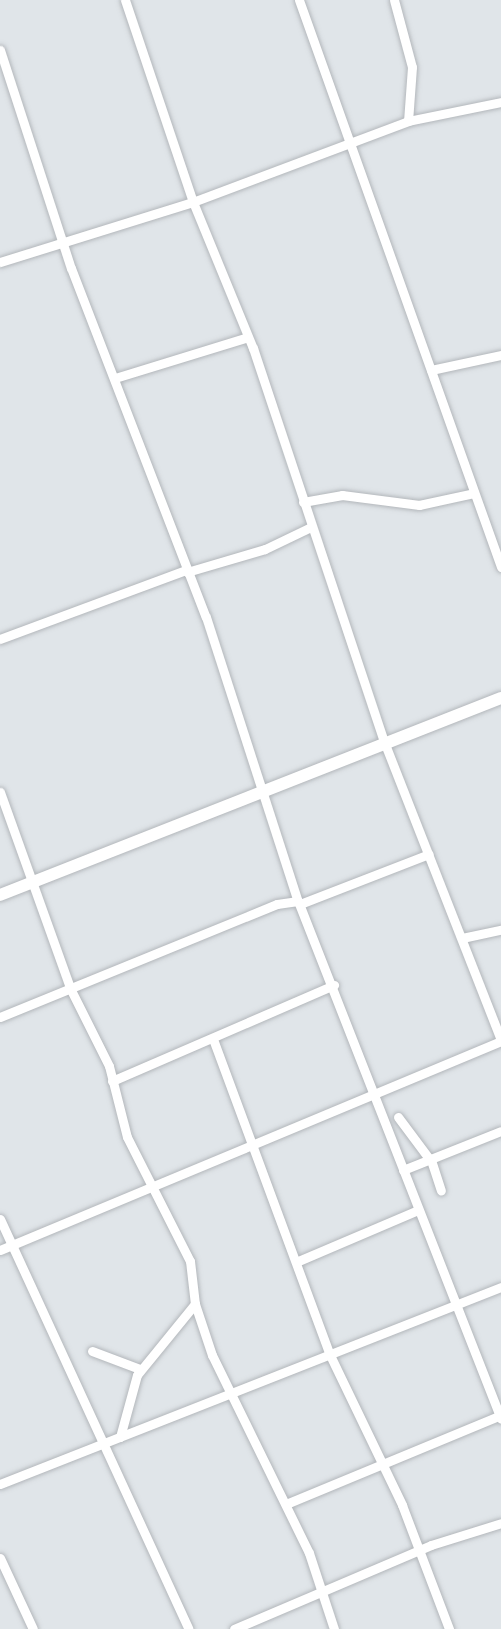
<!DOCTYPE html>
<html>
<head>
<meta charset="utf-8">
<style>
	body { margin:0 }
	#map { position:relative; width:501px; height:1629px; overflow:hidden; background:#e0e5e9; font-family:Ubuntu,sans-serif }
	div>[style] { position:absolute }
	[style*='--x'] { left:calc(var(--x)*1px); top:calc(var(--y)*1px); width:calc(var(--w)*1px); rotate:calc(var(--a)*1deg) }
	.roads { filter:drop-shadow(0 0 2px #b3b7bb) drop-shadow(0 0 2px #b3b7bb) }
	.minor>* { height:9px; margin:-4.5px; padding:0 4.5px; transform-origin:4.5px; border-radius:4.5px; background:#fff }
	.tertiary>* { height:12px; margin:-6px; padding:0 6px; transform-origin:6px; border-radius:6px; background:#fff }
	span { translate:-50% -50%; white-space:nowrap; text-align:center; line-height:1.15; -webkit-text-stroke:4.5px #eef2f7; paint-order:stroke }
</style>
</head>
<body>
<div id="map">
	<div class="roads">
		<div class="minor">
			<i style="--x:125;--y:0;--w:213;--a:71.4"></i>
			<i style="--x:193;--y:202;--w:158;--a:67.7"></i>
			<i style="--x:253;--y:348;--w:417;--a:71.6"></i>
			<i style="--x:385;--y:744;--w:318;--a:68.6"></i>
			<i style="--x:299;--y:0;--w:602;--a:70.39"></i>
			<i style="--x:394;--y:0;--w:69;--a:75"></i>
			<i style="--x:412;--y:67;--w:54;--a:94.2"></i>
			<i style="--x:0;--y:50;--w:229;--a:72"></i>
			<i style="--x:71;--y:268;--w:374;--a:68.9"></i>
			<i style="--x:206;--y:617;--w:299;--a:72.1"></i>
			<i style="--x:298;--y:901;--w:556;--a:68.6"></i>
			<i style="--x:0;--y:262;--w:202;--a:-17.3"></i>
			<i style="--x:193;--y:202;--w:230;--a:-20.6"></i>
			<i style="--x:408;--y:121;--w:95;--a:-11.5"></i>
			<i style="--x:431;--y:370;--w:72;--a:-12.1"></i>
			<i style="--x:115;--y:378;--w:139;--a:-17.1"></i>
			<i style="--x:303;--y:502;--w:40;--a:-10"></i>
			<i style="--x:342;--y:495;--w:78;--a:7.4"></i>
			<i style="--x:419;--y:505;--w:56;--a:-12.3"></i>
			<i style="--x:187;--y:572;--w:81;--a:-16.4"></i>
			<i style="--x:265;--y:549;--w:51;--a:-25.6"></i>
			<i style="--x:0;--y:639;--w:198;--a:-20.4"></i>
			<i style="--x:0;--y:792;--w:210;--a:70.3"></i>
			<i style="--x:71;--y:990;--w:85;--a:63.4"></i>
			<i style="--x:109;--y:1066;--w:73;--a:75.8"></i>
			<i style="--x:127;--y:1137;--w:139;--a:63.1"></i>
			<i style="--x:190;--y:1261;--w:43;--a:83.4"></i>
			<i style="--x:195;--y:1304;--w:54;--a:71.6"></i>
			<i style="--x:212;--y:1355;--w:220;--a:63.9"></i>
			<i style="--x:309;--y:1553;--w:80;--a:71.8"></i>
			<i style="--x:300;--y:904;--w:138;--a:-21.2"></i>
			<i style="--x:462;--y:938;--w:40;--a:-12"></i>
			<i style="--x:0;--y:1017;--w:299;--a:-22.2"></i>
			<i style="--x:277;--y:904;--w:21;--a:-8"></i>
			<i style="--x:213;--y:1039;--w:335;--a:69.7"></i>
			<i style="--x:329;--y:1353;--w:169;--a:64.3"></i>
			<i style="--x:402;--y:1505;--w:133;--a:69.2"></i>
			<i style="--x:112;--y:1081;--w:242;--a:-23.4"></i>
			<i style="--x:398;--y:1117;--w:54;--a:53.3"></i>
			<i style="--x:431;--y:1160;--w:32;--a:72"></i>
			<i style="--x:403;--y:1170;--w:105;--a:-21.7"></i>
			<i style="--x:0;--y:1219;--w:451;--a:65.3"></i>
			<i style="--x:0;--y:1250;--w:543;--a:-22.64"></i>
			<i style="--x:296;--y:1262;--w:133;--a:-23.1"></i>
			<i style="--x:92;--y:1351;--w:51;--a:20.6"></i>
			<i style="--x:120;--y:1437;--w:64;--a:-74.7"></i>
			<i style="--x:137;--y:1375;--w:92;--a:-50.8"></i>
			<i style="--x:0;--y:1484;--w:538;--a:-21.47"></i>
			<i style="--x:286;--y:1504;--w:233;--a:-22.5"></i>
			<i style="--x:0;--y:1558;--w:78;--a:65.1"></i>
			<i style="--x:234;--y:1629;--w:214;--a:-23.1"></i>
			<i style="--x:431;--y:1545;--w:73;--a:-17.4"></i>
		</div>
		<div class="tertiary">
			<i style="--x:0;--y:895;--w:538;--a:-21.47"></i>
		</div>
	</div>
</div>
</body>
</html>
